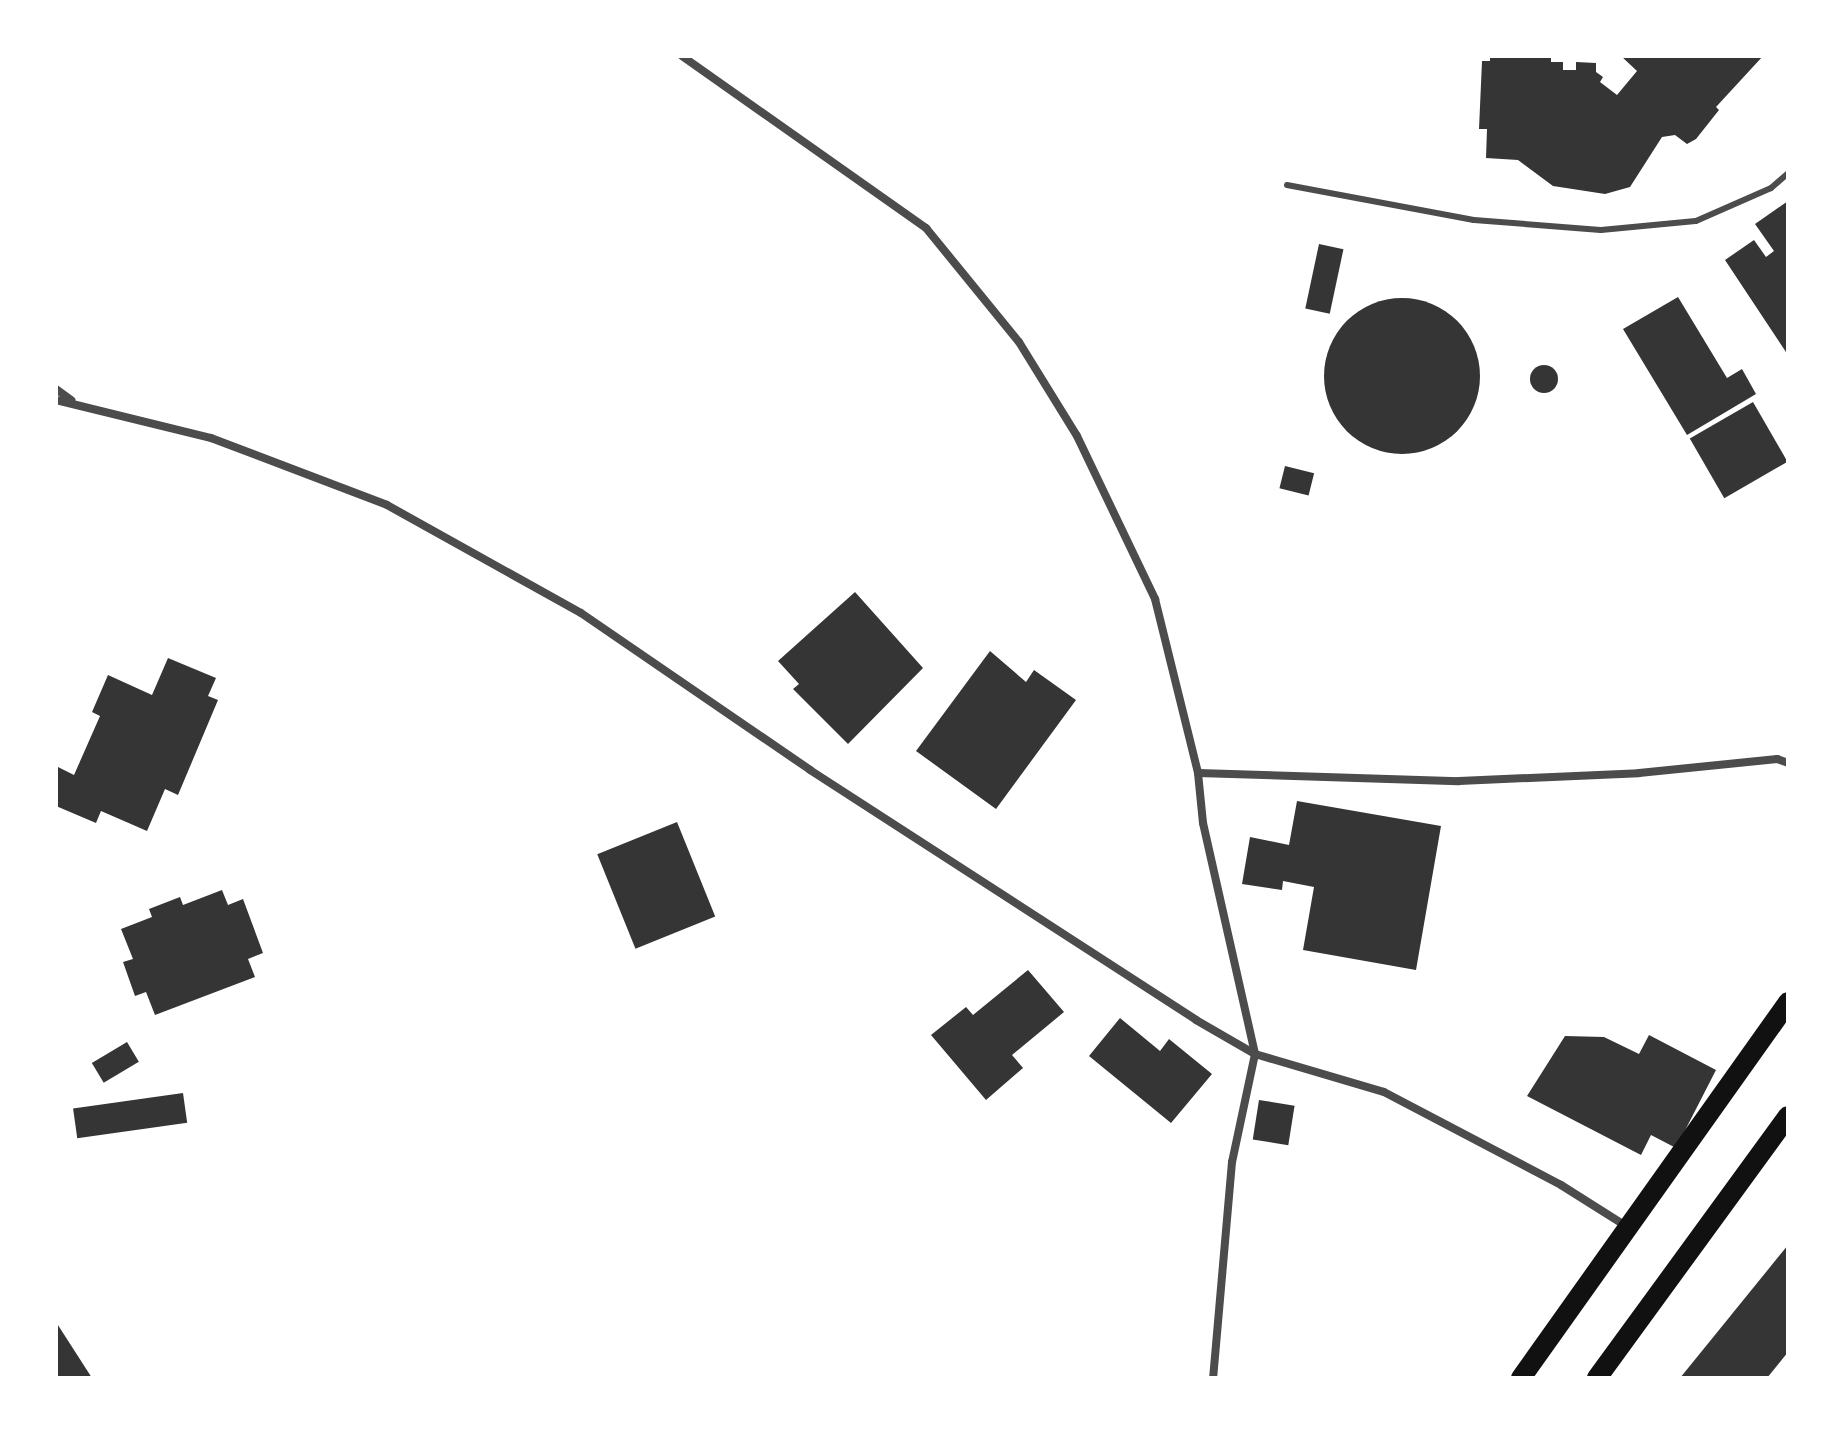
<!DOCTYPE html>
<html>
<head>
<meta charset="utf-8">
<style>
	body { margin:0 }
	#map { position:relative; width:1844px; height:1434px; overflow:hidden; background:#fff; font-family:"DM Sans",sans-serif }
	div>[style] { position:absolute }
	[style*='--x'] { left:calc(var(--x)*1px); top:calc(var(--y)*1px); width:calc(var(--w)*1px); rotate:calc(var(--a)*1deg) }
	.building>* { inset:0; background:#353535; transform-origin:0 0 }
	.round { border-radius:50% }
	.service>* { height:6px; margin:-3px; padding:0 3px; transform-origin:3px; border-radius:3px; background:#4c4c4c }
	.minor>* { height:8px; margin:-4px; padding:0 4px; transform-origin:4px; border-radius:4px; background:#4c4c4c }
	.primary>* { height:20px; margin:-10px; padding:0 10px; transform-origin:10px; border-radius:10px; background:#111 }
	span { translate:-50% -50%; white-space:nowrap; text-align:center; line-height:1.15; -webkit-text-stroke:7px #fff; paint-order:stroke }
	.frame { position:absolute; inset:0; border:58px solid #fff; pointer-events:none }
</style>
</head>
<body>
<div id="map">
	<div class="building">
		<i style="clip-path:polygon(1490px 56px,1551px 56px,1551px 62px,1563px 62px,1563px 70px,1576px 70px,1576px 62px,1596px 63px,1596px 72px,1603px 77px,1600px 82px,1617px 95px,1637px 71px,1621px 56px,1763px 56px,1716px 107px,1719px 110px,1696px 139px,1687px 144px,1675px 135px,1662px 137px,1630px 187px,1605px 194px,1553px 186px,1518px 160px,1486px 158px,1487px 129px,1479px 129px,1482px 61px,1490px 61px)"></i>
		<i style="clip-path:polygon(1788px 201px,1788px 355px,1725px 260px,1754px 240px,1766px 257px,1774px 251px,1755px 224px)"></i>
		<i style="left:1319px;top:244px;width:25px;height:66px;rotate:12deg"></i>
		<i style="clip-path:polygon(1678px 297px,1727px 378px,1742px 369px,1756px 394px,1687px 435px,1623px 329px)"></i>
		<i class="round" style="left:1324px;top:298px;width:156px;height:156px"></i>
		<i class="round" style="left:1530px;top:365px;width:28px;height:28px"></i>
		<i style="left:1753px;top:402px;width:69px;height:73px;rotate:60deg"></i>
		<i style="left:1285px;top:466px;width:30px;height:23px;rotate:14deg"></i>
		<i style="clip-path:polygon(855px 592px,923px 668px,848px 744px,793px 689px,799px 684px,778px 661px)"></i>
		<i style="clip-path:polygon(990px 651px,1026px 682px,1034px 670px,1076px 700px,996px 809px,916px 751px)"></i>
		<i style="clip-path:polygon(168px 658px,216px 678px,208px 696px,218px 700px,178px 795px,165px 789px,147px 831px,101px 811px,96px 823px,56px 806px,56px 766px,74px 775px,100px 716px,92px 712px,108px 675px,152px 695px)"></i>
		<i style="clip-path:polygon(1297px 801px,1441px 826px,1416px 970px,1303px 950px,1314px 887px,1283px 881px,1282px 890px,1242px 884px,1250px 837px,1289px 845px)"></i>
		<i style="left:677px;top:822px;width:102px;height:86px;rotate:68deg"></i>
		<i style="clip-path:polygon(222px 890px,228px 905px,243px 899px,263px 953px,248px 959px,255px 977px,155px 1015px,146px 992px,135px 996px,123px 962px,133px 959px,121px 929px,152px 917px,149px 909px,180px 897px,183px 905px)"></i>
		<i style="clip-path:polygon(1028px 970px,1064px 1012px,1012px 1055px,1023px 1068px,986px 1100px,931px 1035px,966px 1007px,973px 1015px)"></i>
		<i style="clip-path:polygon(1120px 1018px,1160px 1051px,1169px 1039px,1212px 1074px,1171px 1123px,1089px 1056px)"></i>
		<i style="clip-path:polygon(1649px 1035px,1716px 1070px,1676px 1148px,1651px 1135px,1641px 1155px,1527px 1096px,1565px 1036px,1604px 1037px,1639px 1054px)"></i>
		<i style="left:127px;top:1042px;width:23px;height:41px;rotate:59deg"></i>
		<i style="left:183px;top:1093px;width:30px;height:111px;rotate:82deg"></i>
		<i style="left:1259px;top:1100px;width:36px;height:40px;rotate:9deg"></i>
		<i style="clip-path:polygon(1788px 1245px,1788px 1352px,1767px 1378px,1680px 1378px)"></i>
		<i style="clip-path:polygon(56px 1322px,92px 1378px,56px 1378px)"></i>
	</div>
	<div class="service">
		<i style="--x:1287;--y:185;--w:190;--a:10.6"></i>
		<i style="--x:1474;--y:220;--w:127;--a:4.5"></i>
		<i style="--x:1601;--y:230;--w:95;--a:-5.4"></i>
		<i style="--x:1696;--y:221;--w:82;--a:-23.7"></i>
		<i style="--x:1771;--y:188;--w:23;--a:-41"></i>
	</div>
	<div class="minor">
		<i style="--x:682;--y:56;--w:299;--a:35.2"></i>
		<i style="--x:926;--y:228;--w:147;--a:50.8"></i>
		<i style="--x:1019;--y:342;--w:110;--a:58.3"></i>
		<i style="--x:1077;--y:436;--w:181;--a:64.4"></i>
		<i style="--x:1155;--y:599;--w:179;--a:76.1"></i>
		<i style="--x:1198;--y:773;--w:50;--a:84.3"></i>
		<i style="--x:1203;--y:823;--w:237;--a:77.3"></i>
		<i style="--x:1255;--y:1054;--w:110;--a:102"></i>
		<i style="--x:1232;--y:1162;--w:217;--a:95"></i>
		<i style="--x:56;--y:389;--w:19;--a:36"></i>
		<i style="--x:56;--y:400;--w:160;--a:13.8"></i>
		<i style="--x:211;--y:438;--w:188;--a:20.8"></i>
		<i style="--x:387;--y:505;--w:222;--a:29.1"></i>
		<i style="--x:581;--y:613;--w:278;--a:34.4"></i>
		<i style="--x:810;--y:770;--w:460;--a:32.9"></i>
		<i style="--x:1196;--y:1020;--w:68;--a:30"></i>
		<i style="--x:1255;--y:1054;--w:134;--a:16.4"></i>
		<i style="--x:1384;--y:1092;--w:200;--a:27.7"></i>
		<i style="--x:1561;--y:1185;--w:77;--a:32.2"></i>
		<i style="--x:1198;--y:773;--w:261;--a:1.8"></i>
		<i style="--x:1459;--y:781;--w:180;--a:-2.5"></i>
		<i style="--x:1639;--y:773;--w:139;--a:-5.8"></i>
		<i style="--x:1777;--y:759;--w:12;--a:20"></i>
	</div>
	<div class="primary">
		<i style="--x:1521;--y:1378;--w:461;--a:-54.6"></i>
		<i style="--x:1597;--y:1378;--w:324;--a:-53.9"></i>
	</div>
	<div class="frame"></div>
</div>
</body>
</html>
